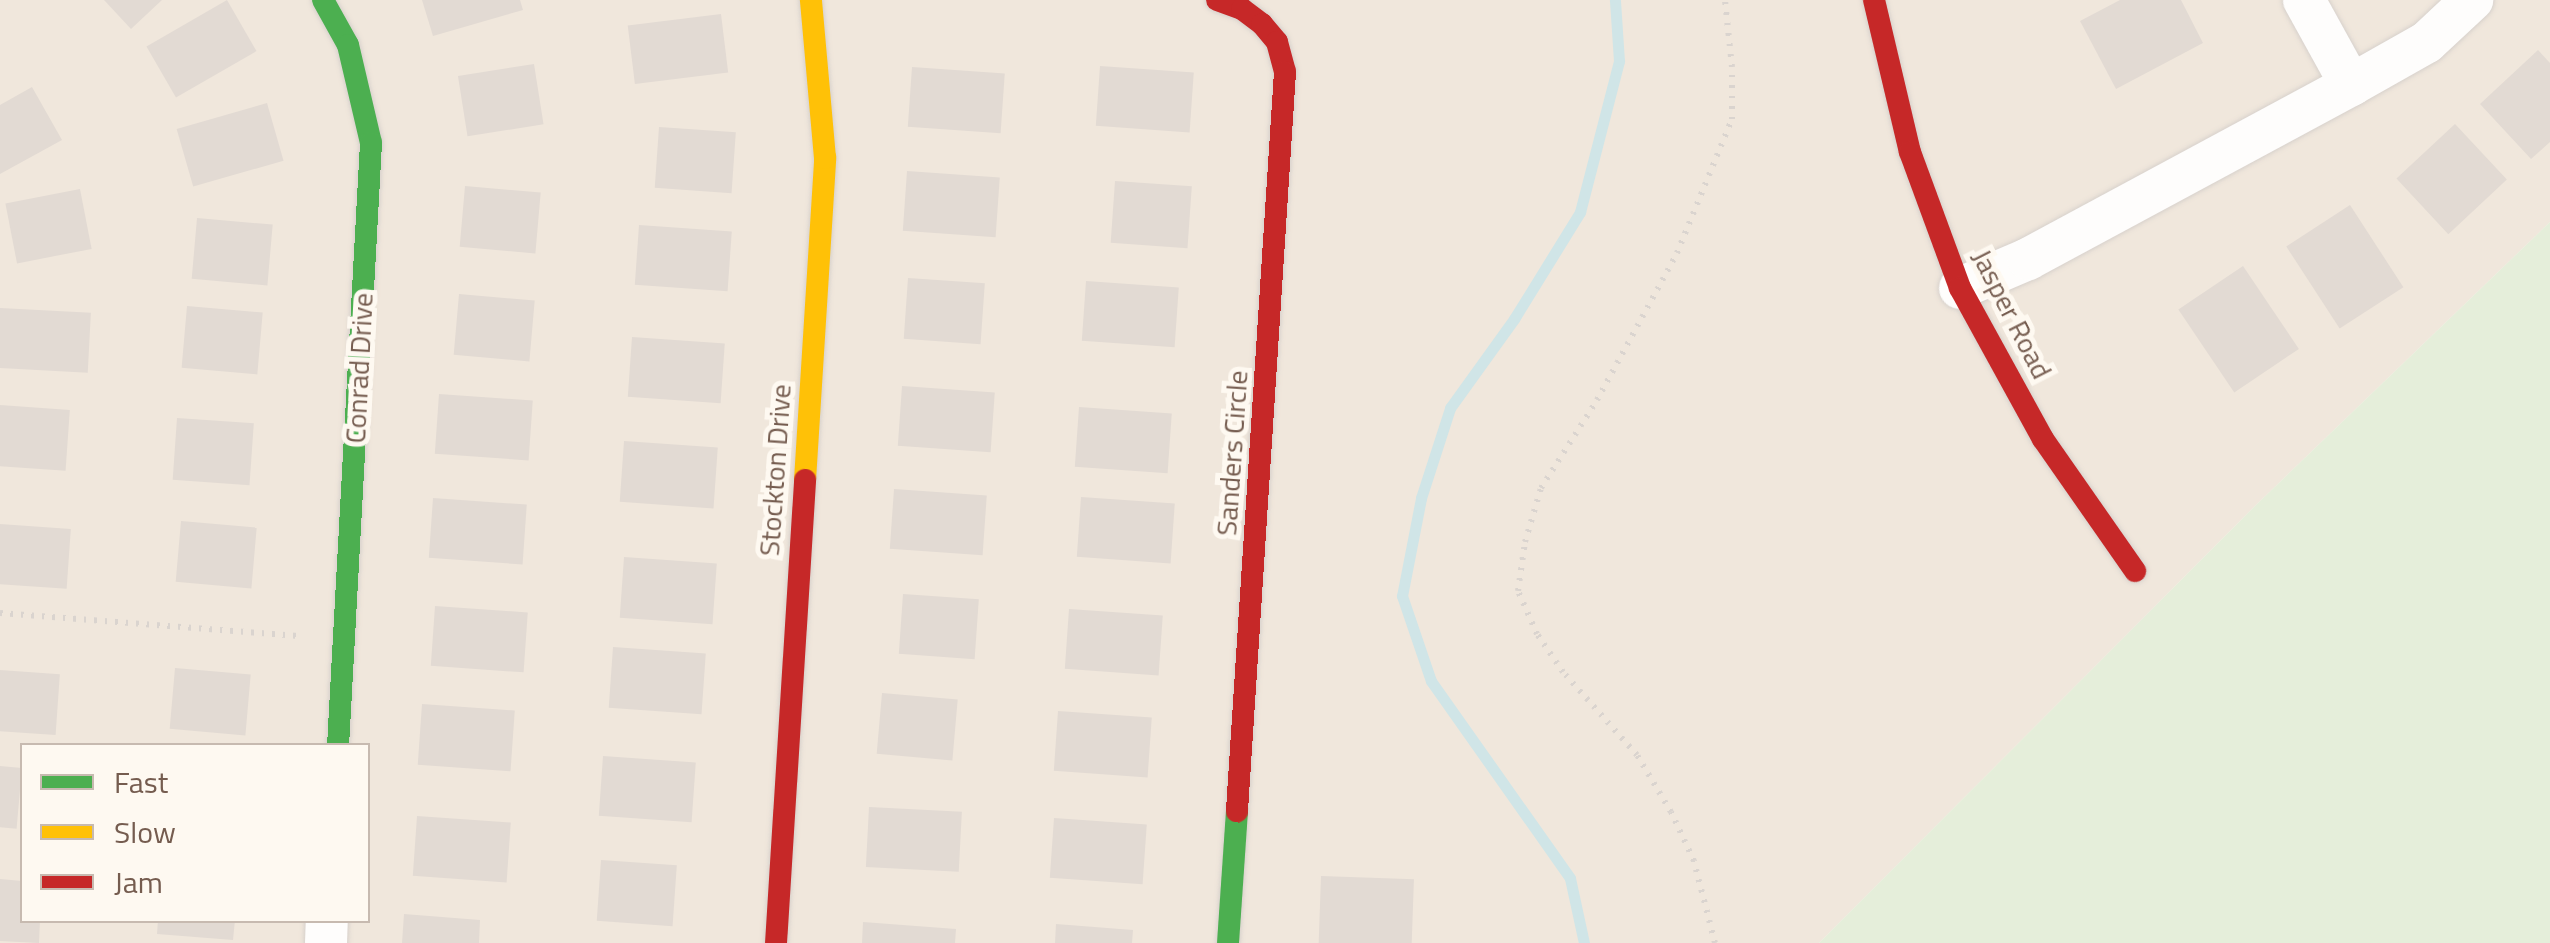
<!DOCTYPE html>
<html>
<head>
<meta charset="utf-8">
<style>
	body { margin:0 }
	#map { position:relative; width:2550px; height:943px; overflow:hidden; background:#f7f4ee; font-family:"Titillium Web",sans-serif }
	div>[style] { position:absolute }
	[style*='--x'] { left:calc(var(--x)*1px); top:calc(var(--y)*1px); width:calc(var(--w)*1px); rotate:calc(var(--a)*1deg) }
	.residential>* { inset:0; background:#f0e7dc }
	.green>* { inset:0; background:#e5eeda }
	.stream>* { height:11px; margin:-5.5px; padding:0 5.5px; transform-origin:5.5px; border-radius:5.5px; background:#d0e5e7 }
	.building>* { inset:0; background:#e2dad3; transform-origin:0 0 }
	.path>* { height:6px; margin-top:-3px; transform-origin:0; background:repeating-linear-gradient(90deg,#dad4cf 0 2.5px,transparent 0 10.5px) }
	.roads { filter:drop-shadow(0 0 2px #d7d1cc) drop-shadow(0 0 2px #d7d1cc) }
	.street>* { height:42px; margin:-21px; padding:0 21px; transform-origin:21px; border-radius:21px; background:#fefdfc }
	.fast>* { height:22px; margin:-11px; padding:0 11px; transform-origin:11px; border-radius:11px; background:#4caf50 }
	.slow>* { height:22px; margin:-11px; padding:0 11px; transform-origin:11px; border-radius:11px; background:#ffc107 }
	.jam>* { height:22px; margin:-11px; padding:0 11px; transform-origin:11px; border-radius:11px; background:#c62828 }
	span { translate:-50% -50%; white-space:nowrap; text-align:center; line-height:1.15; -webkit-text-stroke:10px #fef9f1; paint-order:stroke }
	.street-label { font-size:28px; color:#755c4f }
	.legend { position:absolute; left:20px; top:743px; width:350px; height:180px; box-sizing:border-box; background:#fef9f1; border:2px solid #c7bab0; margin:0; padding:12px 18px; list-style:none; font-size:30px; color:#755c4f }
	.legend li { display:flex; align-items:center; gap:20px; height:50px }
	.legend b { width:50px; border:2px solid #c7bab0 }
</style>
</head>
<body>
<div id="map">
	<div class="residential">
		<i style="clip-path:polygon(evenodd,0 0,2550px 0,2550px 222px,2258px 503px,1819px 943px,0 943px,0 0,22px 746px,368px 746px,368px 920px,22px 920px,22px 746px)"></i>
	</div>
	<div class="green">
		<i style="clip-path:polygon(2550px 222px,2550px 943px,1819px 943px,2258px 503px)"></i>
	</div>
	<div class="stream">
		<i style="--x:1584;--y:943;--w:66;--a:-102.2"></i>
		<i style="--x:1570;--y:878;--w:241;--a:-125.2"></i>
		<i style="--x:1431;--y:681;--w:90;--a:-108.8"></i>
		<i style="--x:1402;--y:596;--w:100;--a:-79"></i>
		<i style="--x:1421;--y:498;--w:95;--a:-72.1"></i>
		<i style="--x:1450;--y:408;--w:110;--a:-54.3"></i>
		<i style="--x:1514;--y:319;--w:126;--a:-58.3"></i>
		<i style="--x:1580;--y:212;--w:156;--a:-75.5"></i>
		<i style="--x:1619;--y:61;--w:61;--a:-93.8"></i>
	</div>
	<div class="building">
		<i style="clip-path:polygon(104px 0,162px 0,131px 29px)"></i>
		<i style="left:227px;top:0;width:59px;height:93px;rotate:60deg"></i>
		<i style="clip-path:polygon(422px 0,520px 0,523px 10px,433px 36px)"></i>
		<i style="clip-path:polygon(2120px 0,2181px 0,2203px 43px,2116px 89px,2080px 21px)"></i>
		<i style="left:721px;top:14px;width:59px;height:94px;rotate:83deg"></i>
		<i style="clip-path:polygon(2538px 50px,2550px 63px,2550px 142px,2531px 159px,2480px 104px)"></i>
		<i style="left:534px;top:64px;width:61px;height:77px;rotate:81deg"></i>
		<i style="left:1100px;top:66px;width:94px;height:60px;rotate:4deg"></i>
		<i style="left:912px;top:67px;width:93px;height:60px;rotate:4deg"></i>
		<i style="clip-path:polygon(32px 87px,62px 140px,0 174px,0 105px)"></i>
		<i style="left:267px;top:103px;width:60px;height:94px;rotate:74deg"></i>
		<i style="left:2455px;top:124px;width:76px;height:80px;rotate:47deg"></i>
		<i style="left:659px;top:127px;width:77px;height:61px;rotate:4deg"></i>
		<i style="left:907px;top:171px;width:93px;height:60px;rotate:4deg"></i>
		<i style="left:1115px;top:181px;width:77px;height:62px;rotate:4deg"></i>
		<i style="left:465px;top:186px;width:76px;height:61px;rotate:5deg"></i>
		<i style="left:80px;top:189px;width:61px;height:76px;rotate:79deg"></i>
		<i style="left:2350px;top:205px;width:98px;height:76px;rotate:57deg"></i>
		<i style="left:197px;top:218px;width:76px;height:61px;rotate:5deg"></i>
		<i style="left:639px;top:225px;width:93px;height:60px;rotate:4deg"></i>
		<i style="left:2243px;top:266px;width:100px;height:78px;rotate:56deg"></i>
		<i style="left:908px;top:278px;width:77px;height:61px;rotate:4deg"></i>
		<i style="left:1086px;top:281px;width:93px;height:60px;rotate:4deg"></i>
		<i style="left:459px;top:294px;width:76px;height:61px;rotate:5deg"></i>
		<i style="left:187px;top:306px;width:76px;height:62px;rotate:5deg"></i>
		<i style="left:0;top:308px;width:91px;height:60px;rotate:3deg"></i>
		<i style="left:632px;top:337px;width:93px;height:60px;rotate:4deg"></i>
		<i style="left:902px;top:386px;width:93px;height:60px;rotate:4deg"></i>
		<i style="left:439px;top:394px;width:94px;height:60px;rotate:4deg"></i>
		<i style="left:0;top:405px;width:70px;height:61px;rotate:4deg"></i>
		<i style="left:1079px;top:407px;width:93px;height:60px;rotate:4deg"></i>
		<i style="left:177px;top:418px;width:77px;height:62px;rotate:4deg"></i>
		<i style="left:624px;top:441px;width:94px;height:61px;rotate:4deg"></i>
		<i style="left:894px;top:489px;width:93px;height:60px;rotate:4deg"></i>
		<i style="left:1081px;top:497px;width:94px;height:60px;rotate:4deg"></i>
		<i style="left:433px;top:498px;width:94px;height:60px;rotate:4deg"></i>
		<i style="left:181px;top:521px;width:76px;height:61px;rotate:5deg"></i>
		<i style="left:0;top:524px;width:71px;height:60px;rotate:4deg"></i>
		<i style="left:624px;top:557px;width:93px;height:61px;rotate:4deg"></i>
		<i style="left:903px;top:594px;width:76px;height:60px;rotate:4deg"></i>
		<i style="left:435px;top:606px;width:93px;height:60px;rotate:4deg"></i>
		<i style="left:1069px;top:609px;width:94px;height:60px;rotate:4deg"></i>
		<i style="left:613px;top:647px;width:93px;height:61px;rotate:4deg"></i>
		<i style="left:175px;top:668px;width:76px;height:61px;rotate:5deg"></i>
		<i style="left:0;top:670px;width:60px;height:61px;rotate:4deg"></i>
		<i style="left:882px;top:693px;width:76px;height:61px;rotate:5deg"></i>
		<i style="left:422px;top:704px;width:93px;height:61px;rotate:4deg"></i>
		<i style="left:1058px;top:711px;width:94px;height:60px;rotate:4deg"></i>
		<i style="left:603px;top:756px;width:93px;height:60px;rotate:4deg"></i>
		<i style="left:0;top:766px;width:22px;height:61px;rotate:5deg"></i>
		<i style="left:869px;top:807px;width:93px;height:60px;rotate:3deg"></i>
		<i style="left:417px;top:816px;width:94px;height:60px;rotate:4deg"></i>
		<i style="left:1054px;top:818px;width:93px;height:60px;rotate:4deg"></i>
		<i style="left:601px;top:860px;width:76px;height:61px;rotate:4deg"></i>
		<i style="left:1321px;top:876px;width:93px;height:67px;rotate:2deg"></i>
		<i style="clip-path:polygon(0 879px,22px 881px,22px 920px,40px 920px,39px 943px,0 941px)"></i>
		<i style="clip-path:polygon(404px 914px,480px 920px,479px 943px,402px 943px)"></i>
		<i style="clip-path:polygon(158px 920px,235px 920px,233px 940px,157px 934px)"></i>
		<i style="clip-path:polygon(863px 922px,956px 929px,955px 943px,862px 943px)"></i>
		<i style="clip-path:polygon(1056px 924px,1133px 930px,1132px 943px,1055px 943px)"></i>
	</div>
	<div class="path">
		<i style="--x:0;--y:613;--w:299;--a:4.4"></i>
		<i style="--x:1715;--y:943;--w:85;--a:-104.4"></i>
		<i style="--x:1694;--y:861;--w:54;--a:-115.1"></i>
		<i style="--x:1671;--y:812;--w:66;--a:-120.8"></i>
		<i style="--x:1637;--y:755;--w:111;--a:-131.7"></i>
		<i style="--x:1563;--y:672;--w:46;--a:-124.4"></i>
		<i style="--x:1537;--y:634;--w:47;--a:-113.8"></i>
		<i style="--x:1518;--y:591;--w:49;--a:-81.9"></i>
		<i style="--x:1525;--y:542;--w:56;--a:-73.5"></i>
		<i style="--x:1541;--y:488;--w:104;--a:-57.5"></i>
		<i style="--x:1597;--y:400;--w:167;--a:-61.4"></i>
		<i style="--x:1677;--y:253;--w:145;--a:-67.7"></i>
		<i style="--x:1732;--y:119;--w:52;--a:-90"></i>
		<i style="--x:1732;--y:67;--w:67;--a:-96"></i>
	</div>
	<div class="roads">
		<div class="street">
			<i style="--x:2304;--y:0;--w:97;--a:61.1"></i>
			<i style="--x:1960;--y:288;--w:74;--a:-23.1"></i>
			<i style="--x:2028;--y:259;--w:367;--a:-28.3"></i>
			<i style="--x:2351;--y:85;--w:87;--a:-29.5"></i>
			<i style="--x:2427;--y:42;--w:62;--a:-43"></i>
			<i style="--x:326;--y:943;--w:23;--a:-88"></i>
		</div>
		<div class="fast">
			<i style="--x:323;--y:0;--w:51;--a:60.9"></i>
			<i style="--x:348;--y:45;--w:101;--a:76.8"></i>
			<i style="--x:371;--y:143;--w:604;--a:93.13"></i>
			<i style="--x:1228;--y:943;--w:132;--a:-86.1"></i>
		</div>
		<div class="slow">
			<i style="--x:805;--y:480;--w:323;--a:-86.4"></i>
			<i style="--x:825;--y:158;--w:159;--a:-95.1"></i>
		</div>
		<div class="jam">
			<i style="--x:1217;--y:0;--w:27;--a:20"></i>
			<i style="--x:1242;--y:9;--w:25;--a:37"></i>
			<i style="--x:1262;--y:24;--w:23;--a:50"></i>
			<i style="--x:1277;--y:42;--w:31;--a:75"></i>
			<i style="--x:1285;--y:72;--w:741;--a:93.72"></i>
			<i style="--x:1874;--y:0;--w:156;--a:76.7"></i>
			<i style="--x:1910;--y:152;--w:145;--a:69.8"></i>
			<i style="--x:1960;--y:288;--w:172;--a:61.2"></i>
			<i style="--x:2043;--y:439;--w:161;--a:55.1"></i>
			<i style="--x:776;--y:943;--w:464;--a:-86.4"></i>
		</div>
	</div>
	<div class="street-label">
		<span style="left:2012px;top:314px;rotate:63deg">Jasper Road</span>
		<span style="left:359px;top:368px;rotate:-87deg">Conrad Drive</span>
		<span style="left:1232px;top:453px;rotate:-86deg">Sanders Circle</span>
		<span style="left:775px;top:470px;rotate:-86deg">Stockton Drive</span>
	</div>
	<ul class="legend">
	<li><b style="height:12px;background:#4caf50"></b>Fast</li>
	<li><b style="height:12px;background:#ffc107"></b>Slow</li>
	<li><b style="height:12px;background:#c62828"></b>Jam</li>
	</ul>
</div>
</body>
</html>
